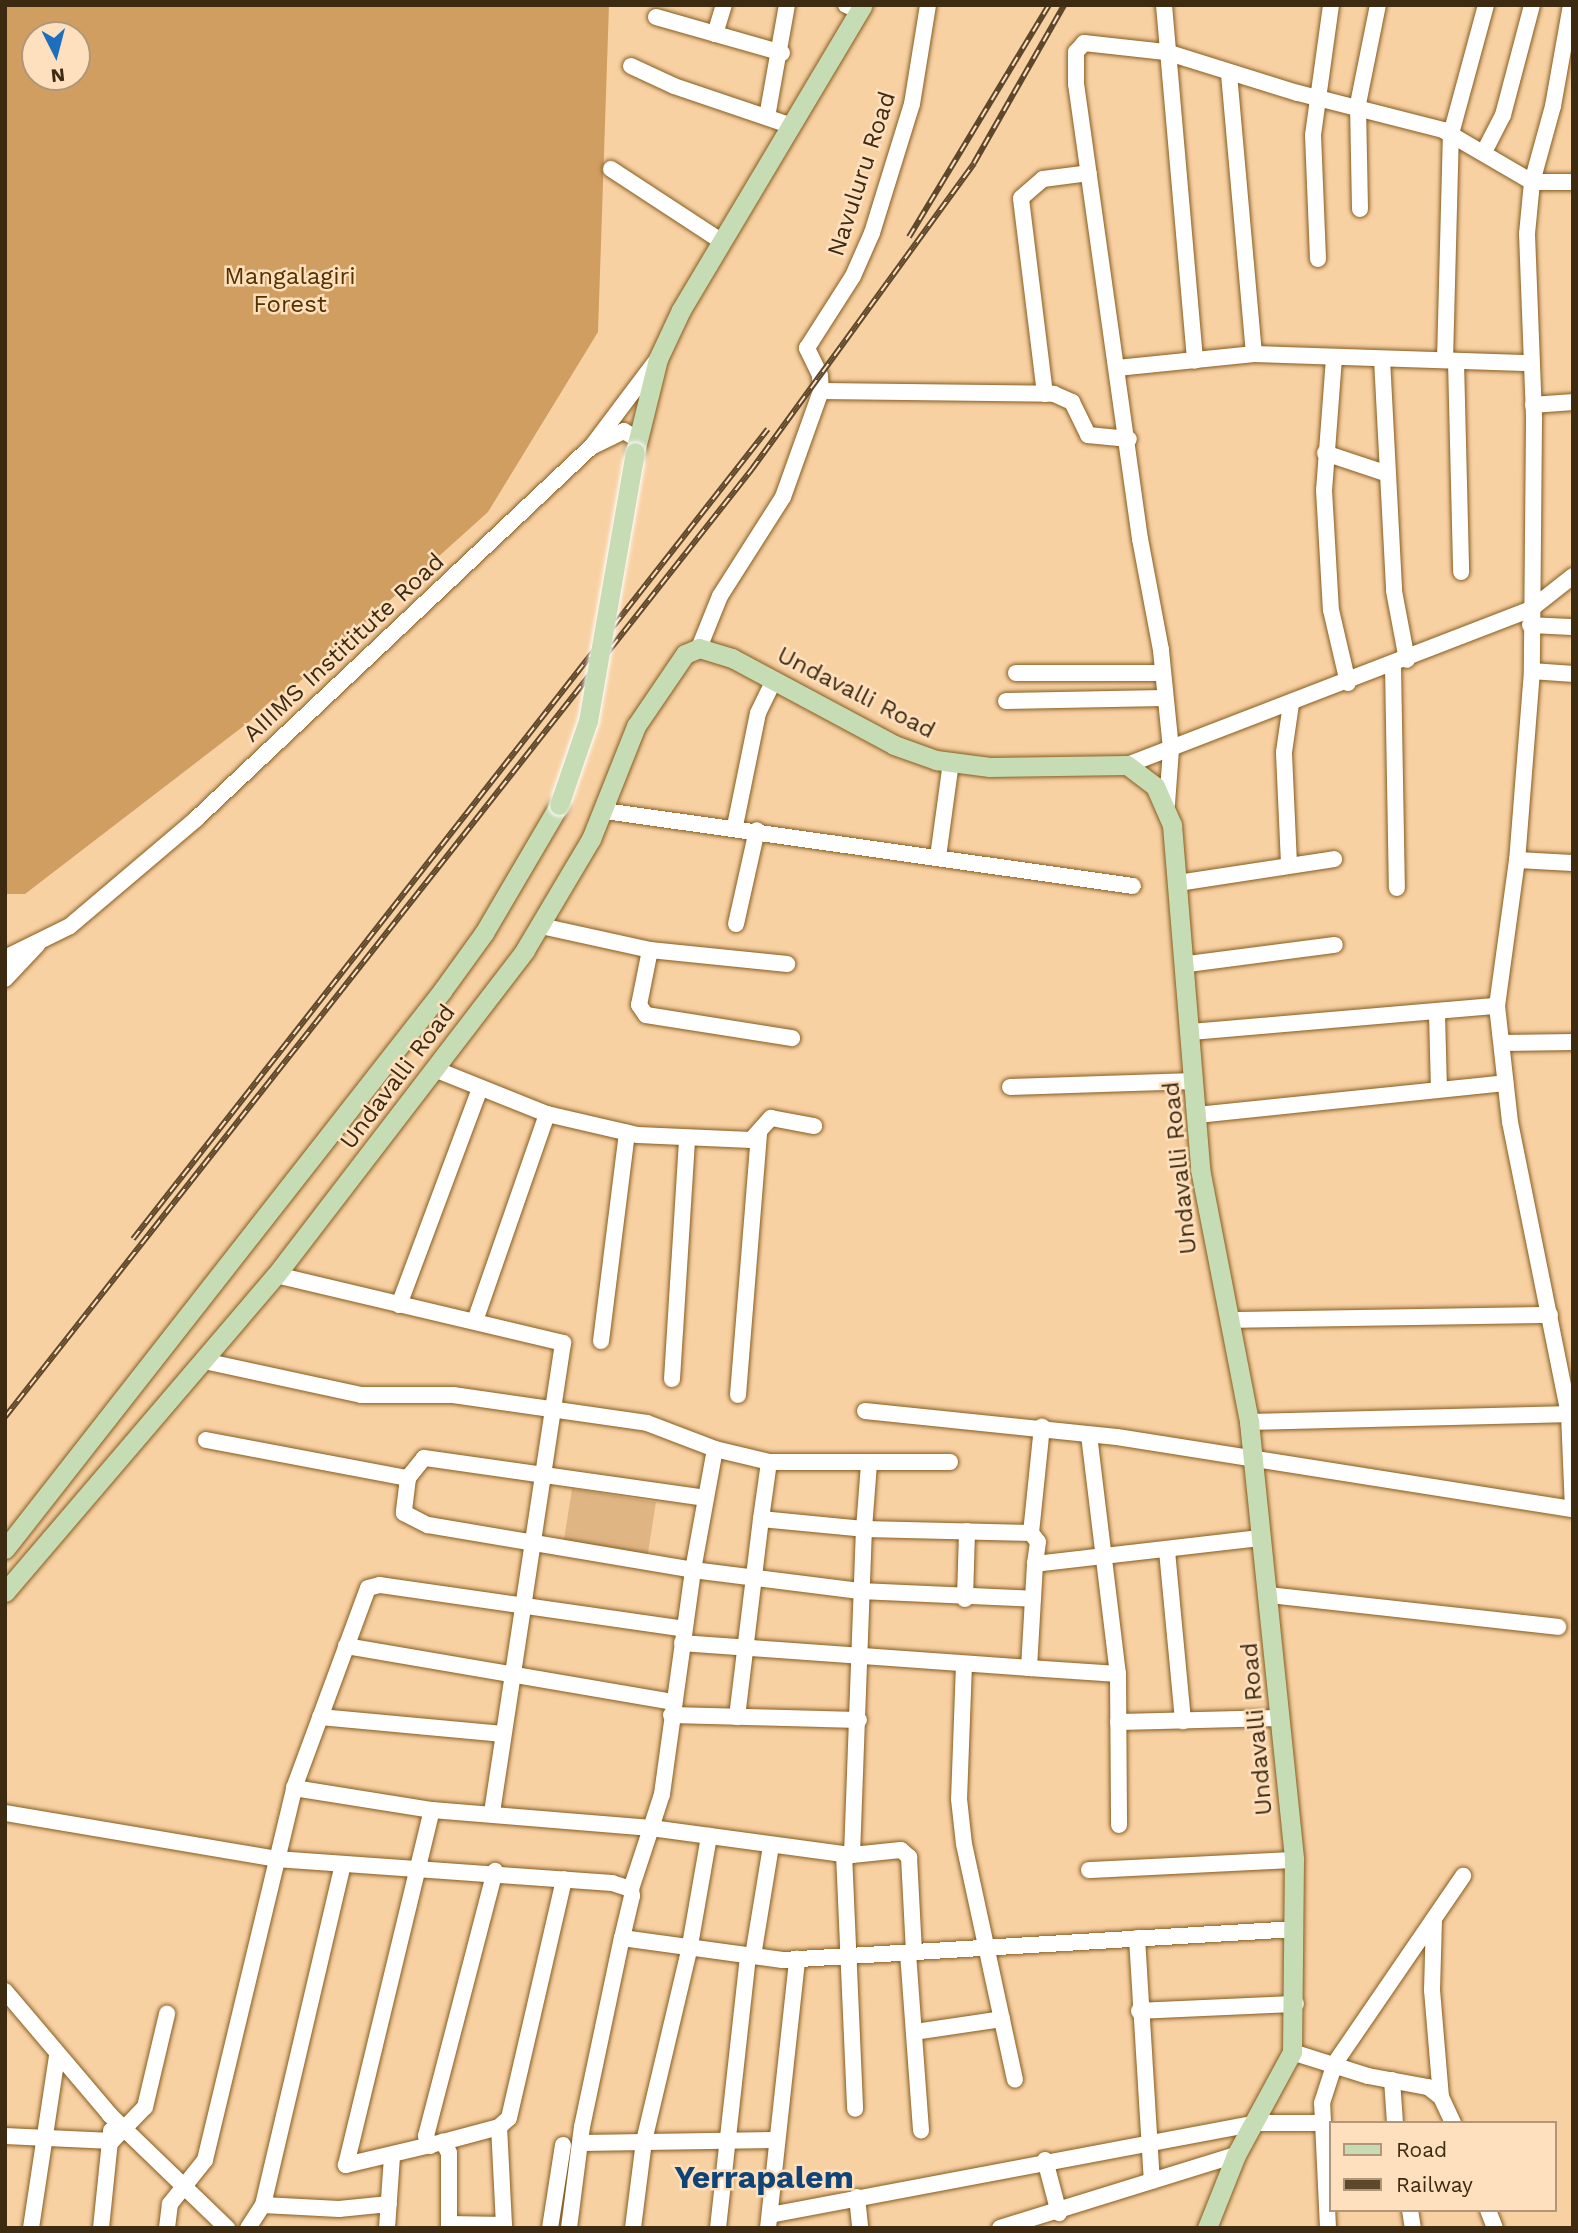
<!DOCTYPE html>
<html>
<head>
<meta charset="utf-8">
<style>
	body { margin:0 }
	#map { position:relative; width:1578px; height:2233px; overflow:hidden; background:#f8d1a3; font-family:"Work Sans",sans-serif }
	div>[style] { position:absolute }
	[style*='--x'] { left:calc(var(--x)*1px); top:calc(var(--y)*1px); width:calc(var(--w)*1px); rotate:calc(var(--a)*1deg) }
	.green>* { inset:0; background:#dfb583; transform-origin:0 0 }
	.forest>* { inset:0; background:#cf9e60 }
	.roads { filter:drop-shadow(0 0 2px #875d20) drop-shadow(0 0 2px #875d20) }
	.minor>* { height:16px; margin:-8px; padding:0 8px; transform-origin:8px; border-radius:8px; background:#fff }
	.major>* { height:19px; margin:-9.5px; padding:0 9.5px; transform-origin:9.5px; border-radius:9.5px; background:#c6dcb5 }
	.rail>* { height:6px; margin-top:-3px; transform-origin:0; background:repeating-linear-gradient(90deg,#fee0be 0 10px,#5e482b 0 20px); box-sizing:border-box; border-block:2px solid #5e482b }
	.bridges { filter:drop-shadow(0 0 2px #fff) drop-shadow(0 0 2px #fff) }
	.major-bridge>* { height:19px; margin:-9.5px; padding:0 9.5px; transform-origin:9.5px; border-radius:9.5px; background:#c6dcb5 }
	span { translate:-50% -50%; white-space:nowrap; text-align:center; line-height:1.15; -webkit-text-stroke:5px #fee0be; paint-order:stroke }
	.street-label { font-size:24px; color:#3c2a11 }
	.park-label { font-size:24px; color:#523200 }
	.district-label { font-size:32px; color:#114476; font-weight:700 }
	.frame { position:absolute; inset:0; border:7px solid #3c2a11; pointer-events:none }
	.legend { position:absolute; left:1329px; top:2121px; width:228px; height:91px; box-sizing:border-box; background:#fee0be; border:2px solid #b09779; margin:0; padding:9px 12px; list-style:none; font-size:21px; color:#3c2a11 }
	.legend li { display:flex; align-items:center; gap:14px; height:35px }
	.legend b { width:35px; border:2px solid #b09779 }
	.north { position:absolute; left:21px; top:21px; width:70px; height:70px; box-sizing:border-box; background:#fee0be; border:2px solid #b09779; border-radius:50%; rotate:174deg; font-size:19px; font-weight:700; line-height:28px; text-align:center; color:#3c2a11 }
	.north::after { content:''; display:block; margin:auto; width:24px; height:32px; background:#1d6fbd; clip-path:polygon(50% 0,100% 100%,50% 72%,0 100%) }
</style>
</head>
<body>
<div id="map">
	<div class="green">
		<i style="left:572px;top:1489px;width:85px;height:53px;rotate:9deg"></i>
	</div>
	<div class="forest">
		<i style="clip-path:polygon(evenodd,5px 5px,609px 5px,598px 332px,488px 512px,288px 692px,25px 894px,5px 894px,5px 5px,35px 35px,77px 35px,77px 77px,35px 77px,35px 35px)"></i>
	</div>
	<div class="roads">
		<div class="minor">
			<i style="--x:846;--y:5;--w:15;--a:23"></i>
			<i style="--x:1164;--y:5;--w:357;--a:85"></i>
			<i style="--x:1571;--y:5;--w:103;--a:100.1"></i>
			<i style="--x:1553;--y:106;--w:79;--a:105.4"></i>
			<i style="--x:1532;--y:182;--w:41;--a:0"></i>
			<i style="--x:656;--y:17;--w:131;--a:15.9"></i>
			<i style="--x:715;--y:34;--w:30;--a:-73"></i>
			<i style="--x:631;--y:66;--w:47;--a:24.9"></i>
			<i style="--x:674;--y:86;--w:125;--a:18.7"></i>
			<i style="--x:1229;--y:74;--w:281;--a:84.9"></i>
			<i style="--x:767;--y:117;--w:114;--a:-79.9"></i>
			<i style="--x:1484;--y:152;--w:42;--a:-62.8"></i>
			<i style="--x:1503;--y:115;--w:114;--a:-75.2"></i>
			<i style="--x:611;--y:169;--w:131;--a:33.2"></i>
			<i style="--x:1360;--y:209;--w:105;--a:-91.1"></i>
			<i style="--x:1358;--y:104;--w:101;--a:-78.6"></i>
			<i style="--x:1318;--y:259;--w:124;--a:-92.3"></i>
			<i style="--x:1313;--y:135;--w:131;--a:-82.1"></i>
			<i style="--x:1334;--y:358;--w:132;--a:94.3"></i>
			<i style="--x:1324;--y:490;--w:120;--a:86.7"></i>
			<i style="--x:1331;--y:610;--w:75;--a:76.9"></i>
			<i style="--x:1382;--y:359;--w:232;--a:87"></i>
			<i style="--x:1394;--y:591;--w:70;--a:79.3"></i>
			<i style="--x:1445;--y:360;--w:226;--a:-88.5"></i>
			<i style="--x:1451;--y:134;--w:134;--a:-74.8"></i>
			<i style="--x:1456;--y:361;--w:211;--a:88.6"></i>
			<i style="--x:1117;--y:368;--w:138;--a:-5.8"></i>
			<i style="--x:1254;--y:354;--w:277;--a:1.9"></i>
			<i style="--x:821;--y:391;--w:233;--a:0.7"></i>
			<i style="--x:1054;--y:394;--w:20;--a:24"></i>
			<i style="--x:1072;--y:402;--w:37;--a:64"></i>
			<i style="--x:1088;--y:435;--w:41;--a:5.6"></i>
			<i style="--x:1045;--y:394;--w:197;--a:-97"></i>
			<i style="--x:1021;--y:198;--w:29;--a:-41"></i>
			<i style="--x:1043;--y:179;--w:46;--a:-7.4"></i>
			<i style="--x:1533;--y:405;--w:40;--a:-4.3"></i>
			<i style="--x:593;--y:446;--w:34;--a:-26"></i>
			<i style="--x:624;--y:431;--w:15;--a:32"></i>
			<i style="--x:1325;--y:453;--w:66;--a:18.4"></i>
			<i style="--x:1530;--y:625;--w:43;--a:2.7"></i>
			<i style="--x:699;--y:648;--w:56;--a:-68"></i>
			<i style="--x:720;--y:596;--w:117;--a:-57.5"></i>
			<i style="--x:783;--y:497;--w:113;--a:-70.3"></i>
			<i style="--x:821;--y:391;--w:16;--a:-94"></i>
			<i style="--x:820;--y:375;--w:30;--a:-116"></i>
			<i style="--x:807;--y:348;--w:85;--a:-57.4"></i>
			<i style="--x:853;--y:276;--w:47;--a:-66.2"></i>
			<i style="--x:872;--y:233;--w:135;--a:-72.8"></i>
			<i style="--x:912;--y:104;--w:100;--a:-80.8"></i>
			<i style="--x:1393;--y:666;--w:222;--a:89"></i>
			<i style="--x:1532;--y:671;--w:190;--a:94.5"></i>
			<i style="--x:1517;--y:860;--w:147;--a:97.8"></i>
			<i style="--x:1497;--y:1006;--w:117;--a:83.6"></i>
			<i style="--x:1510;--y:1122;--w:298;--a:78.6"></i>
			<i style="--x:1569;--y:1414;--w:95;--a:87.6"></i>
			<i style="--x:1016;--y:673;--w:146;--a:0"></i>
			<i style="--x:1006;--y:701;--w:158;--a:-1.1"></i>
			<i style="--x:1127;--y:765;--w:433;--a:-21.1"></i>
			<i style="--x:1531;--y:609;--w:53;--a:-38.2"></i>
			<i style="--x:1167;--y:804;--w:55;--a:-85.8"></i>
			<i style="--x:1171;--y:749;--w:100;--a:-95.8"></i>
			<i style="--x:1161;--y:650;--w:113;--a:-100.7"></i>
			<i style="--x:1140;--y:539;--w:459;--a:-98"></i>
			<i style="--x:1076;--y:84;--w:32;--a:-90"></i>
			<i style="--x:1076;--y:52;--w:12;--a:-48"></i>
			<i style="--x:1084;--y:43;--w:82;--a:6.3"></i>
			<i style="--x:1166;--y:52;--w:138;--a:17.3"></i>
			<i style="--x:1298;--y:93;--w:150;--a:14.3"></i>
			<i style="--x:1443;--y:130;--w:103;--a:30.3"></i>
			<i style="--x:1532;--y:182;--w:52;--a:95.5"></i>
			<i style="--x:1527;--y:234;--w:186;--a:87.8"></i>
			<i style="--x:1534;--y:420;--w:251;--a:90.5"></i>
			<i style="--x:1532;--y:671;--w:41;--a:4.2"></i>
			<i style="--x:605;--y:811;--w:533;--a:8.08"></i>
			<i style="--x:735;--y:826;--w:115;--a:-78.5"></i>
			<i style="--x:758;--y:713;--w:37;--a:-64"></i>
			<i style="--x:938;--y:857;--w:96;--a:-82.2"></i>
			<i style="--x:1517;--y:860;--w:56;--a:3.1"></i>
			<i style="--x:1289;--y:864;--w:112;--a:-92.6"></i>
			<i style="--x:1284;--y:752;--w:49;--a:-81.7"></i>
			<i style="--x:1178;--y:883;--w:158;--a:-8.7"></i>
			<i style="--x:736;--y:924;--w:96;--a:-77.4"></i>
			<i style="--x:541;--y:926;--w:112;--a:12.4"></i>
			<i style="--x:650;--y:950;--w:138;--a:5.8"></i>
			<i style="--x:650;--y:950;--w:56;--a:101.3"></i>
			<i style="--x:639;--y:1005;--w:12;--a:55"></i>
			<i style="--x:646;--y:1015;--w:148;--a:9"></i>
			<i style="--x:5;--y:958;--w:72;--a:-26.2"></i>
			<i style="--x:70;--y:926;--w:165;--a:-40.3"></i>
			<i style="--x:196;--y:819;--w:544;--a:-43.29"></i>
			<i style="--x:592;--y:446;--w:106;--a:-53"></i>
			<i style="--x:1188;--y:964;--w:148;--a:-7.4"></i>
			<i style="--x:5;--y:979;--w:47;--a:-46.7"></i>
			<i style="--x:1437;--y:1014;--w:75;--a:88.5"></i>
			<i style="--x:1191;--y:1032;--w:307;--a:-4.9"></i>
			<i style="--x:1502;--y:1043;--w:71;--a:-0.8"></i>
			<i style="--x:437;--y:1070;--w:118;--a:21.8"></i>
			<i style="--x:547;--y:1114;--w:93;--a:13"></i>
			<i style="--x:638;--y:1135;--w:113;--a:2.5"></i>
			<i style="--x:751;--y:1140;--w:30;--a:-48"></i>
			<i style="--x:771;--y:1118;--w:44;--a:10.5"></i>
			<i style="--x:1010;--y:1087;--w:184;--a:-1.9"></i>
			<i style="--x:1197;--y:1115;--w:310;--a:-5.9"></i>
			<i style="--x:276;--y:1275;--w:295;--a:13.3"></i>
			<i style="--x:563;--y:1343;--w:474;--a:98.6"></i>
			<i style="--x:399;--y:1305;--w:232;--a:-69.5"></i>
			<i style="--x:476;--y:1318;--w:216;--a:-70.8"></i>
			<i style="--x:1230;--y:1320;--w:320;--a:-0.9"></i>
			<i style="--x:601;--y:1341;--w:210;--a:-82.9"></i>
			<i style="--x:204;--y:1361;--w:161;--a:12.2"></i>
			<i style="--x:361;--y:1395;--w:92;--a:0"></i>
			<i style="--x:453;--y:1395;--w:196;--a:8.2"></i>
			<i style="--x:647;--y:1423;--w:73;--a:20.9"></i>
			<i style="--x:715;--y:1449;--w:56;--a:13.5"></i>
			<i style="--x:769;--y:1462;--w:58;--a:98"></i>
			<i style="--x:761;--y:1519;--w:103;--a:5.5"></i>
			<i style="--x:864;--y:1529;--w:65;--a:-85.6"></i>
			<i style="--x:672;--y:1379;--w:238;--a:-86.4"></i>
			<i style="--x:738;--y:1395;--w:262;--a:-85.4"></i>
			<i style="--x:865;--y:1411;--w:253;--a:5.9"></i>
			<i style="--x:1117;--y:1437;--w:462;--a:9"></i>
			<i style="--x:1249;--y:1422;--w:324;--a:-1.4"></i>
			<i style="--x:1089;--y:1435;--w:241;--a:83.1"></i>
			<i style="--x:1118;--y:1674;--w:151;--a:89.6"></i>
			<i style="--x:206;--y:1440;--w:206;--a:10.7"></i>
			<i style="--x:769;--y:1462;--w:181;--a:0"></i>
			<i style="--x:706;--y:1498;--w:285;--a:-171.9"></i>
			<i style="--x:424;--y:1458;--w:26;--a:129"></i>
			<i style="--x:408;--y:1478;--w:35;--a:97"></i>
			<i style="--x:404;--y:1513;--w:27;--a:27"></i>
			<i style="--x:428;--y:1525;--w:269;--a:9.6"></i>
			<i style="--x:693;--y:1570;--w:123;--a:-79.7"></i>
			<i style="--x:1031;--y:1533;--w:107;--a:-84.1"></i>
			<i style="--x:1167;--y:1551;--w:171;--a:84.6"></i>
			<i style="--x:1269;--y:1595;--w:291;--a:6.3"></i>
			<i style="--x:965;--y:1599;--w:68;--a:-88.3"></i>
			<i style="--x:682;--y:1643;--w:348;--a:4.1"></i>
			<i style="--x:1029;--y:1668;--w:104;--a:-86.7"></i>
			<i style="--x:1035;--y:1564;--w:227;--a:-6.6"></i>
			<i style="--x:346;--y:1646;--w:332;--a:9.7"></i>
			<i style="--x:964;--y:1664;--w:135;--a:92.1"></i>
			<i style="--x:959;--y:1799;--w:45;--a:83.7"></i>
			<i style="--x:964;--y:1844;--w:241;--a:77.8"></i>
			<i style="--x:1029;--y:1668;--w:89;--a:3.9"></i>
			<i style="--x:671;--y:1715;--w:188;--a:1.5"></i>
			<i style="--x:320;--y:1717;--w:184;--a:5.3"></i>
			<i style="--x:737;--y:1717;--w:199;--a:-83.1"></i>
			<i style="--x:1118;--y:1722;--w:162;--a:-1.4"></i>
			<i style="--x:294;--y:1788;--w:140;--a:9.1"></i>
			<i style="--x:5;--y:1813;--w:275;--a:9.6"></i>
			<i style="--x:276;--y:1859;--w:337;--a:4.1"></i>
			<i style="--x:612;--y:1883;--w:20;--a:18"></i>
			<i style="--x:631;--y:1889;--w:7;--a:82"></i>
			<i style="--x:632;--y:1896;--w:43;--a:103.4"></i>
			<i style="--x:622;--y:1938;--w:162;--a:7.8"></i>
			<i style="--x:783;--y:1960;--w:513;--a:-3.46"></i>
			<i style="--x:844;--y:1854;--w:255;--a:87.5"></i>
			<i style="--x:852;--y:1855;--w:326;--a:-87.9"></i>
			<i style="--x:864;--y:1529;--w:167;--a:1.4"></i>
			<i style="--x:1031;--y:1533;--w:11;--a:52"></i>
			<i style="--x:1038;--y:1542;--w:22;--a:98"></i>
			<i style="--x:1089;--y:1870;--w:205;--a:-2.8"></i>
			<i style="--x:631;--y:1889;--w:64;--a:-71.8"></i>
			<i style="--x:651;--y:1828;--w:203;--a:7.7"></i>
			<i style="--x:852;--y:1855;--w:49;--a:-5.8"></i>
			<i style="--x:901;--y:1850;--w:11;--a:41"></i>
			<i style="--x:909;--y:1857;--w:95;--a:87"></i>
			<i style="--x:1434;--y:1919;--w:71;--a:91.6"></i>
			<i style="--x:1432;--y:1990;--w:107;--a:85.2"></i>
			<i style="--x:1137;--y:1938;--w:243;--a:86.5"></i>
			<i style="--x:908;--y:1953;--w:178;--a:85.8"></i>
			<i style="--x:753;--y:1956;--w:111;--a:-80.7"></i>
			<i style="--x:5;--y:1991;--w:162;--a:49.7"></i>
			<i style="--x:110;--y:2115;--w:163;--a:44"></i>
			<i style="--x:1139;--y:2011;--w:157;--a:-2.6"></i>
			<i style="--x:915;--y:2032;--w:88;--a:-8.5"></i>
			<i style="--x:1292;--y:2052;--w:80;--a:17.5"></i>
			<i style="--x:1368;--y:2076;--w:61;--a:10.4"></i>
			<i style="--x:1428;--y:2087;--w:16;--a:38"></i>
			<i style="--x:1441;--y:2097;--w:29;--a:65"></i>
			<i style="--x:1392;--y:2080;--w:43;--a:86"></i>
			<i style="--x:5;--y:2136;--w:107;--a:2.7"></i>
			<i style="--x:112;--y:2141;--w:47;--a:-45.9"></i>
			<i style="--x:145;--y:2107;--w:96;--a:-76.7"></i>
			<i style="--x:443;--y:2142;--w:58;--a:-15"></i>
			<i style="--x:499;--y:2127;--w:13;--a:-42"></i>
			<i style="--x:509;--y:2118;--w:245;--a:-77"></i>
			<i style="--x:581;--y:2143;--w:193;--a:-0.9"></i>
			<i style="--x:430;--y:2146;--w:11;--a:-112"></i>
			<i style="--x:426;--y:2136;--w:274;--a:-75.4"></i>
			<i style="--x:1045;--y:2160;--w:55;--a:75.2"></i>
			<i style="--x:857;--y:2197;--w:31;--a:84"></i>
			<i style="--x:263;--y:2205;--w:76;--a:3"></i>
			<i style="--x:339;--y:2209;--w:50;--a:-5.7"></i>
			<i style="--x:1410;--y:2210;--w:18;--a:81"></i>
			<i style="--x:1488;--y:2210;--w:19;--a:69"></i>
			<i style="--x:770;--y:2215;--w:494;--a:-10.7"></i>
			<i style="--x:1255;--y:2123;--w:67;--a:0"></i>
			<i style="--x:449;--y:2224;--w:55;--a:1"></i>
			<i style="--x:504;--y:2225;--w:98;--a:-92.9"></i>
			<i style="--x:31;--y:2228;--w:173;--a:-81.4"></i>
			<i style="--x:101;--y:2228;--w:98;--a:-84.1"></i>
			<i style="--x:167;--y:2228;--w:24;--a:-83"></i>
			<i style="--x:170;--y:2204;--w:56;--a:-51.5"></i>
			<i style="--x:205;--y:2160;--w:382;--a:-76.5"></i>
			<i style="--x:294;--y:1788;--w:213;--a:-69.7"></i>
			<i style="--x:368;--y:1588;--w:12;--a:-14"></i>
			<i style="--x:380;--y:1585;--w:307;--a:8.2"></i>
			<i style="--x:248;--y:2228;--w:27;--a:-57"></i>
			<i style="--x:263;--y:2205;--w:349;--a:-76.8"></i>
			<i style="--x:387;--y:2228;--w:71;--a:-86"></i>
			<i style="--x:449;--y:2228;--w:75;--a:-90"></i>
			<i style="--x:449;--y:2153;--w:13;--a:-119"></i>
			<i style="--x:443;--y:2142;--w:100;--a:166.7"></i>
			<i style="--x:346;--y:2165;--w:365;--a:-76.4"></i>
			<i style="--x:432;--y:1810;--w:220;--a:4.7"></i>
			<i style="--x:651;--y:1828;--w:36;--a:-72"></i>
			<i style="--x:662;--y:1794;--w:226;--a:-82.1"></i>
			<i style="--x:693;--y:1570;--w:168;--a:7.2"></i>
			<i style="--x:860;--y:1591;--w:173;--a:2.6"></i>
			<i style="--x:550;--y:2228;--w:84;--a:-81.1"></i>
			<i style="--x:569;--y:2228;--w:102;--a:-82.7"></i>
			<i style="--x:582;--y:2127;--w:193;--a:-78.1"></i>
			<i style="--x:633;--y:2228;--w:88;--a:-82.8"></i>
			<i style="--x:644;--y:2141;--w:195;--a:-76.7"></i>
			<i style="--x:689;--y:1951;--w:117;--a:-80.1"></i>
			<i style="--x:718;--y:2228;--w:274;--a:-83.7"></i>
			<i style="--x:768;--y:2228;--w:271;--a:-83.8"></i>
			<i style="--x:1000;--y:2228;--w:247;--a:-17.2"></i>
			<i style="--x:1328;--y:2228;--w:125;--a:-92.7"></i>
			<i style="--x:1322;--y:2103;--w:42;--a:-72"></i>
			<i style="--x:1335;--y:2063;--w:227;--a:-55.6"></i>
		</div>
		<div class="major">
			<i style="--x:635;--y:452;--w:96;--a:-76.1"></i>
			<i style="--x:658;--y:359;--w:54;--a:-64.9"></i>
			<i style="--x:681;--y:310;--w:355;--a:-59.2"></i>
			<i style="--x:5;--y:1549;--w:709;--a:-51.93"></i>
			<i style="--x:442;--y:991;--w:72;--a:-54.1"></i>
			<i style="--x:484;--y:933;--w:148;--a:-59.6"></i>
			<i style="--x:5;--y:1592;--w:417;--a:-49.5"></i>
			<i style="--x:276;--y:1275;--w:409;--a:-52.5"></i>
			<i style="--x:525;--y:950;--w:129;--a:-59.3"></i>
			<i style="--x:591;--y:839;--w:122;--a:-68.3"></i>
			<i style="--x:636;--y:726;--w:87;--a:-55.8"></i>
			<i style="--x:685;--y:654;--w:15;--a:-23"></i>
			<i style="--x:699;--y:648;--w:34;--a:17"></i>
			<i style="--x:732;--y:658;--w:184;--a:28.2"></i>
			<i style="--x:894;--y:745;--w:45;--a:19.7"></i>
			<i style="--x:936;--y:760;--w:54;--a:7.4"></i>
			<i style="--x:990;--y:767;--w:137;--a:-0.8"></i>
			<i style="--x:1127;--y:765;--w:35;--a:37"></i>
			<i style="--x:1155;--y:786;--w:43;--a:66.4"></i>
			<i style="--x:1172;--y:825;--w:345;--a:85.3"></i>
			<i style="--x:1200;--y:1169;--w:258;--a:79"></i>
			<i style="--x:1249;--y:1422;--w:440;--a:84.1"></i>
			<i style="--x:1294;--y:1860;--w:192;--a:90.6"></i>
			<i style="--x:1292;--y:2052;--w:117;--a:118.5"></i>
			<i style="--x:1236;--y:2155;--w:79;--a:111.7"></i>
		</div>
	</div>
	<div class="rail">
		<i style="--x:909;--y:237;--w:271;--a:-58.9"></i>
		<i style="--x:133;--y:1239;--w:1029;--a:-51.91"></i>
		<i style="--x:5;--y:1417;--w:1207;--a:-51.76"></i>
		<i style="--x:752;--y:469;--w:378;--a:-54"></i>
		<i style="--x:974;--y:163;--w:182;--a:-60.3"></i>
	</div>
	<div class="bridges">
		<div class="major-bridge">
			<i style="--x:559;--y:805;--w:89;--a:-71"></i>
			<i style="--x:588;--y:721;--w:273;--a:-80.1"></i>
		</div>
	</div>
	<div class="street-label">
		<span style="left:862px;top:174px;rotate:-72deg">Navuluru Road</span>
		<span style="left:344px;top:648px;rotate:-43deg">AIIIMS Instititute Road</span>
		<span style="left:856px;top:693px;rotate:27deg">Undavalli Road</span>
		<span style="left:398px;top:1077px;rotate:-53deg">Undavalli Road</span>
		<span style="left:1180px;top:1168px;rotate:-96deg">Undavalli Road</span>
		<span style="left:1257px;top:1729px;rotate:-95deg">Undavalli Road</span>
	</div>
	<div class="park-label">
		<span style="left:290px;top:291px">Mangalagiri<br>Forest</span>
	</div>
	<div class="district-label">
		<span style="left:764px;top:2177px">Yerrapalem</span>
	</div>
	<div class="frame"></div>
	<ul class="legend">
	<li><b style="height:9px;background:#c6dcb5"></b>Road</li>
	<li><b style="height:9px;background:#5e482b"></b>Railway</li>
	</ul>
	<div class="north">N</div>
</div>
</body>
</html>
